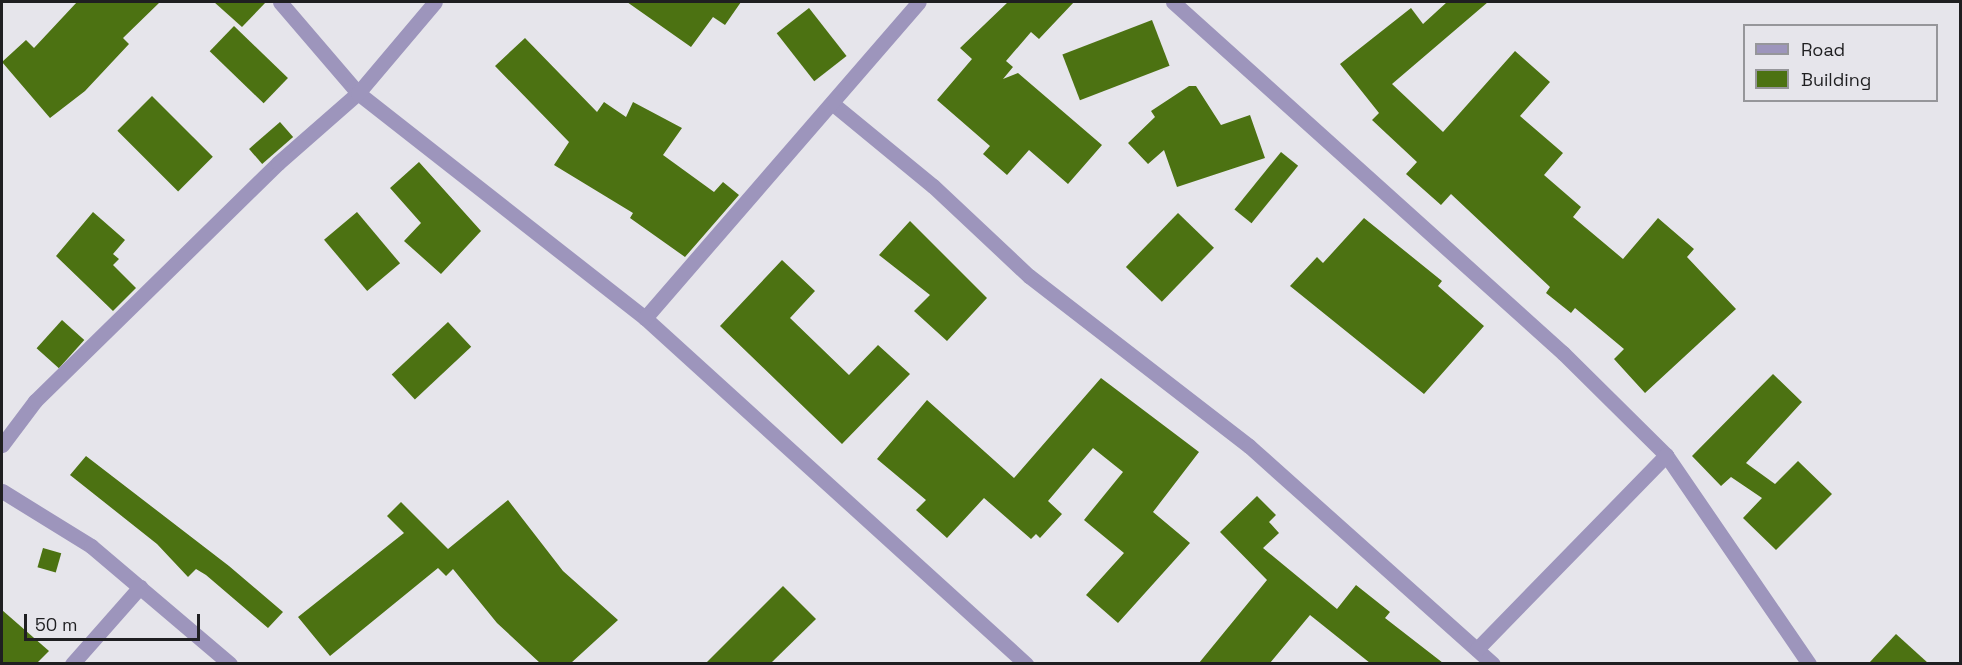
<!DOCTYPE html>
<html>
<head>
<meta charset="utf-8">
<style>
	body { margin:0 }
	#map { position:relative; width:1962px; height:665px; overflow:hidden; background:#e6e5eb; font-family:"Space Grotesk",sans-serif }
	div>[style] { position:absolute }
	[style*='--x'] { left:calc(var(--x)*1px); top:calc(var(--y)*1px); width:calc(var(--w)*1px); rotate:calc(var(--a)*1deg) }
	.building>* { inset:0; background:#4c7212; transform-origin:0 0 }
	.minor>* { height:15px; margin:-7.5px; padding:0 7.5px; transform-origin:7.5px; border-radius:7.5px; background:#9d95bc }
	.tertiary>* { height:15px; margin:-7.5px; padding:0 7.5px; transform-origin:7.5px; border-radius:7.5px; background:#9d95bc }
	span { translate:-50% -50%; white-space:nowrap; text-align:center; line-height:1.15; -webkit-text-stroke:6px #e6e5eb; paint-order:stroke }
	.frame { position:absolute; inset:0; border:3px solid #1f1f21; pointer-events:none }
	.legend { position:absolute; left:1743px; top:24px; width:195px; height:78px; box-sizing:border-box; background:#e6e5eb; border:2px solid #96969a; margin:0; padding:8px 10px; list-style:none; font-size:18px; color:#1f1f21 }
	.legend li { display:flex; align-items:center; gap:12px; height:30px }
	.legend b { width:30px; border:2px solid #96969a }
	.scale { position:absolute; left:24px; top:614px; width:176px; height:27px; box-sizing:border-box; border:3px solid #1f1f21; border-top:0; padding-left:8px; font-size:18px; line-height:21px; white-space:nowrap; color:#1f1f21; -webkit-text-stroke:4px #e6e5eb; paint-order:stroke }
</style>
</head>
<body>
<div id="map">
	<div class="building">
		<i style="clip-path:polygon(77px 2px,160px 2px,123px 38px,129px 44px,85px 91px,50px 118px,2px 62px,26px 40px,34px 48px)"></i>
		<i style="clip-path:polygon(214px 2px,266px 2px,242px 27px)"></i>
		<i style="clip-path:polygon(627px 2px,741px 2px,725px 25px,713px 17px,691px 47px)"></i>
		<i style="clip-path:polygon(1008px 2px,1074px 2px,1039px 39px,1031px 32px,1006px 61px,1013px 67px,1003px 79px,1018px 73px,1102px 145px,1068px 184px,1029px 150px,1007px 175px,983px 154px,990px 146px,937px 100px,972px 59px,960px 48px)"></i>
		<i style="clip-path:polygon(1447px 2px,1488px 2px,1392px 84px,1443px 132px,1515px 51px,1550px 82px,1520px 116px,1563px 153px,1544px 175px,1581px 207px,1573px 217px,1623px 259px,1658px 218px,1694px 249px,1687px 257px,1736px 309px,1645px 393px,1614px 359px,1624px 349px,1575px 308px,1571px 313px,1546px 293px,1550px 287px,1451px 194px,1441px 205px,1406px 174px,1417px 162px,1372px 120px,1379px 113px,1340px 64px,1411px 8px,1423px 24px)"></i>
		<i style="left:809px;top:8px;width:61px;height:41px;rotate:52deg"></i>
		<i style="left:1152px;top:20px;width:49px;height:96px;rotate:69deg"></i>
		<i style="left:234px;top:26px;width:75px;height:35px;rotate:44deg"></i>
		<i style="clip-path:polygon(525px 38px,597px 112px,604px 102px,626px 117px,633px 102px,682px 128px,663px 155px,714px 192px,723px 182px,739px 195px,685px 257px,630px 218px,633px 213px,554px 165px,569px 142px,495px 66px)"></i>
		<i style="clip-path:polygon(1189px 86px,1196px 86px,1221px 125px,1250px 115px,1265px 158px,1177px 187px,1164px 150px,1148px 164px,1128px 143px,1155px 117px,1151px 111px)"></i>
		<i style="left:152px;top:96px;width:86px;height:49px;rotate:45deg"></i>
		<i style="left:280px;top:122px;width:20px;height:41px;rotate:49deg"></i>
		<i style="left:1281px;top:152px;width:22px;height:74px;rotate:39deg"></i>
		<i style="clip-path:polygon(419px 162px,481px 231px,441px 274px,404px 241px,421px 223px,390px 188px)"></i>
		<i style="clip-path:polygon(93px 212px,125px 240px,113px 254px,119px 259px,113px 265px,136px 288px,113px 311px,56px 256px)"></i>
		<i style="left:357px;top:212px;width:67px;height:43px;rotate:50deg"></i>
		<i style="left:1178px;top:213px;width:50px;height:75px;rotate:44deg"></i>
		<i style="clip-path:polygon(1364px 218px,1442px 281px,1438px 286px,1484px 326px,1424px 394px,1290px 286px,1317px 257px,1323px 263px)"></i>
		<i style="clip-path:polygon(910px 221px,987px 298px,947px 341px,914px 311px,930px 295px,879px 255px)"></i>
		<i style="clip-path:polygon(782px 260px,815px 291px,790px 318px,849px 375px,878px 345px,910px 374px,842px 444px,720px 326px)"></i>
		<i style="left:62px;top:320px;width:30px;height:38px;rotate:42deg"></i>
		<i style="left:448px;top:322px;width:34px;height:77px;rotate:47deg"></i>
		<i style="clip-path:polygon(1773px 374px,1802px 402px,1746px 463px,1775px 484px,1798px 461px,1832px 494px,1776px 550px,1743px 518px,1762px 498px,1731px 477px,1721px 486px,1692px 456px)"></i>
		<i style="clip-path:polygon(1101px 378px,1199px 452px,1153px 512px,1190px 543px,1118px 623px,1086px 595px,1124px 553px,1084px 520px,1123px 472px,1093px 448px,1048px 501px,1062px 514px,1040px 538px,1036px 534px,1031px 539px,984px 498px,947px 538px,916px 510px,926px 500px,877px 459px,927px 400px,1014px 478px)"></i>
		<i style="clip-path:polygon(86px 456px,229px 566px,283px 612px,268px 628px,206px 575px,196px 569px,188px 577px,157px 544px,70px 475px)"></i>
		<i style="clip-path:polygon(1257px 496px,1276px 515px,1269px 522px,1279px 533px,1263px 548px,1337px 609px,1356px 585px,1390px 612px,1385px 618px,1443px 663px,1370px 663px,1310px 615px,1270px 663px,1199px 663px,1267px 580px,1220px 532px)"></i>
		<i style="clip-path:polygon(508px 500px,563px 571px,618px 620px,571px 663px,540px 663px,497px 623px,453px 569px,446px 576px,438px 568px,330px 656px,298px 617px,404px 533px,387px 516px,401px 502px,448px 549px)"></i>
		<i style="left:43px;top:548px;width:19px;height:20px;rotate:16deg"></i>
		<i style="clip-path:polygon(783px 586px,816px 619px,771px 663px,706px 663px)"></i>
		<i style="clip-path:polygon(2px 610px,49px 651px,37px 663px,2px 663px)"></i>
		<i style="clip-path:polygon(1896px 634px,1928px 663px,1869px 663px)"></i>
	</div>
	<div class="minor">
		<i style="--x:280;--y:2;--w:120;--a:49.4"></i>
		<i style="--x:358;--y:93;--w:365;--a:38.1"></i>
		<i style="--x:645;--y:318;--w:515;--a:42.24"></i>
		<i style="--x:1173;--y:2;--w:525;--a:41.99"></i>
		<i style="--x:1563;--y:353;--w:145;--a:44.7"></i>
		<i style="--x:1666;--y:455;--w:253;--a:55.6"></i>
		<i style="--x:833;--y:104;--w:129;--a:39.4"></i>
		<i style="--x:933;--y:186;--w:132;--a:43.2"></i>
		<i style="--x:1029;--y:276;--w:278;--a:37.7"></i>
		<i style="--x:1249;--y:446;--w:327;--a:41.8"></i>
		<i style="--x:645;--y:318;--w:418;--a:-49.1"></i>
		<i style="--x:2;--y:445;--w:55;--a:-53.1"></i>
		<i style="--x:35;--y:401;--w:340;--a:-44.4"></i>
		<i style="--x:278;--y:163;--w:106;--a:-41.2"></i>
		<i style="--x:358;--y:93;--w:119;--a:-49.8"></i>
		<i style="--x:1477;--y:649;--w:271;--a:-45.7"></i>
		<i style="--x:72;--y:664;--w:103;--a:-48.6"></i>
	</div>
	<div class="tertiary">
		<i style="--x:2;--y:491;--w:105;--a:31.7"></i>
		<i style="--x:91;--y:546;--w:182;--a:40.3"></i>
	</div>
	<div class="frame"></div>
	<ul class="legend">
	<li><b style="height:8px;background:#9d95bc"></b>Road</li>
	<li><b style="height:16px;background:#4c7212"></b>Building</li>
	</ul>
	<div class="scale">50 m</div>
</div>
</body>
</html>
